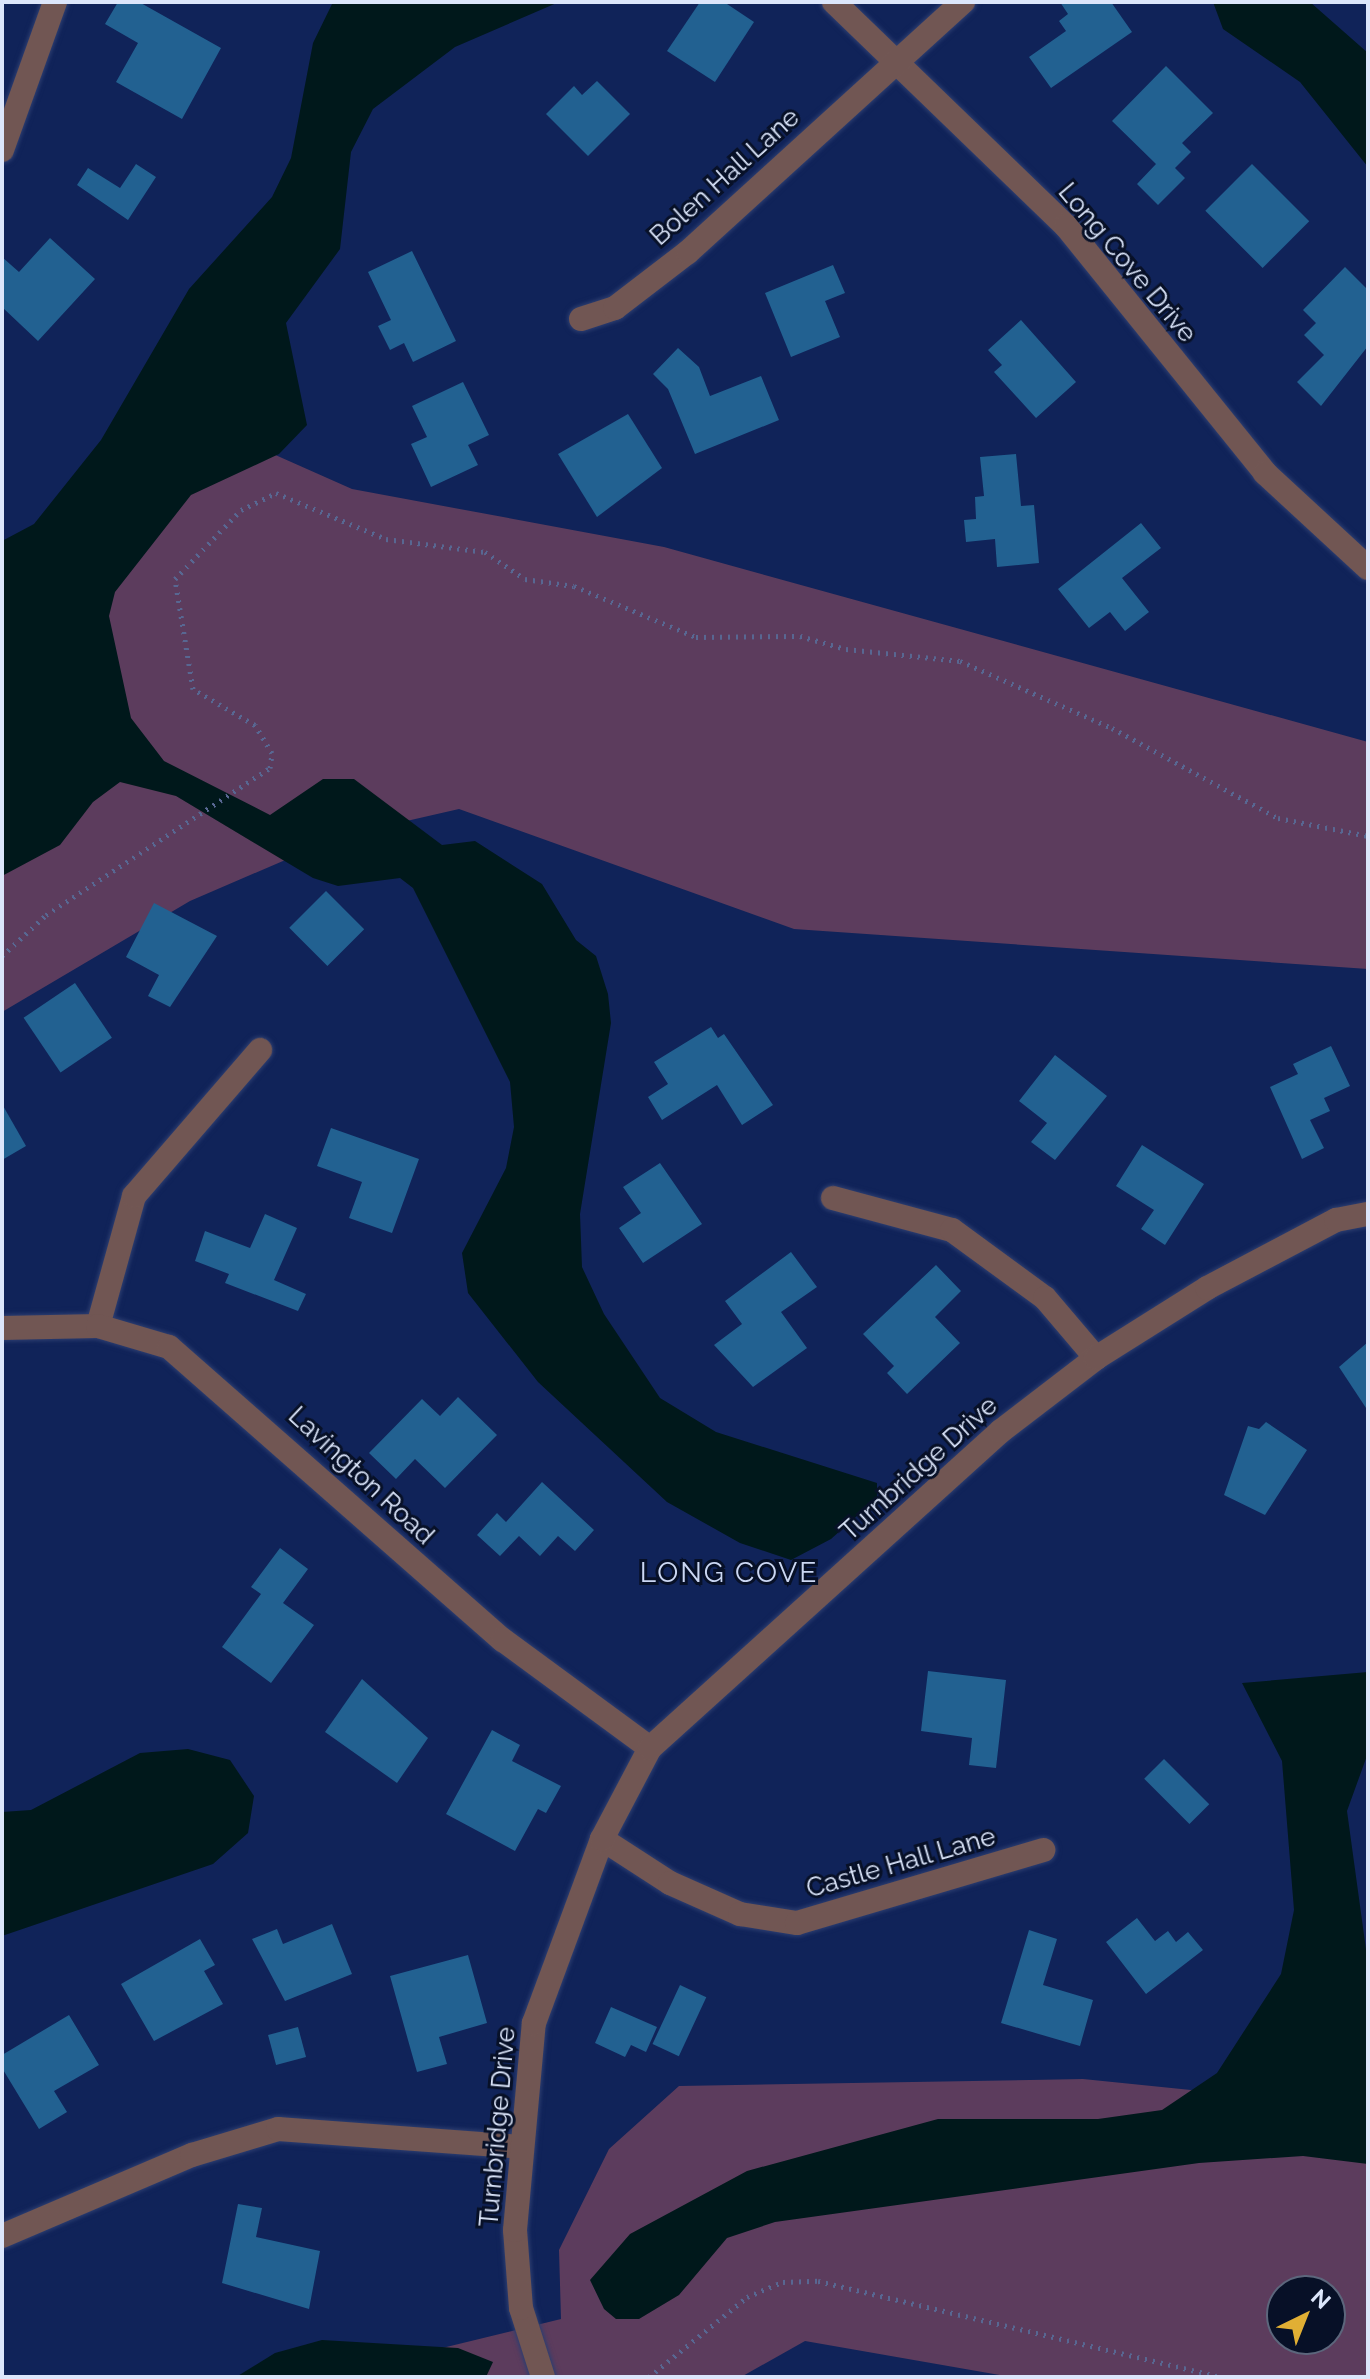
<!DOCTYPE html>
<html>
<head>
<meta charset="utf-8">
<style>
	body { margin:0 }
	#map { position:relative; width:1370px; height:2379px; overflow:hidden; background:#102359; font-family:Raleway,sans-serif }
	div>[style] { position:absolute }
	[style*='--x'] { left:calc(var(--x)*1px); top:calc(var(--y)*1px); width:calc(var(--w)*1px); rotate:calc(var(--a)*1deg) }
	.green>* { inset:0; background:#5c3c5d }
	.water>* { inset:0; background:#00181b }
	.building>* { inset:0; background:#226191; transform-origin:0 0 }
	.path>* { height:5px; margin-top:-2.5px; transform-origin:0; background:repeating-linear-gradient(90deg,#586792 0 2px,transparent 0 8px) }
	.roads { filter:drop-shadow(0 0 2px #2d3e70) drop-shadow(0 0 2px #2d3e70) }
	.minor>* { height:24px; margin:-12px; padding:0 12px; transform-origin:12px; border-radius:12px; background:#715653 }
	span { translate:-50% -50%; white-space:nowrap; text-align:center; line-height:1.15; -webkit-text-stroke:6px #071027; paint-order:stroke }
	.street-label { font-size:26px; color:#dce6fb }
	.neighbourhood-label { font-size:28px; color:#cbd7f3; letter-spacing:2px }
	.frame { position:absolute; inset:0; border:4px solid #dce6fb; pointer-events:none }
	.north { position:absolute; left:1266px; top:2275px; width:80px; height:80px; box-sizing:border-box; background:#071027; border:2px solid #5c667c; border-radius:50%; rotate:43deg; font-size:22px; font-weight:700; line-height:32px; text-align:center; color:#dce6fb }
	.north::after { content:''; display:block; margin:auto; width:28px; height:36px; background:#e1af34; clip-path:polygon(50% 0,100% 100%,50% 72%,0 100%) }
</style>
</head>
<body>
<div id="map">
	<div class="green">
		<i style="clip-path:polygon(217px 429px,352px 489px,664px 547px,1368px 742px,1368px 969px,794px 929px,459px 809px,341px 836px,190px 901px,2px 1012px,2px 711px)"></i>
		<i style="clip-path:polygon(evenodd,1083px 2079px,1368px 2108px,1368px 2377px,1011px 2377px,805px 2341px,741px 2377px,323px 2377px,561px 2319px,559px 2250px,609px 2149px,679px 2086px,1083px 2079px,1282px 2291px,1330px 2291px,1330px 2339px,1282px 2339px,1282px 2291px)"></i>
	</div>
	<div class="water">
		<i style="clip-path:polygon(333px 2px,559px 2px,455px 47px,373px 109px,351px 152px,340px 249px,286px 323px,307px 425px,279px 454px,191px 495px,115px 592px,109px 616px,131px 718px,164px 761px,270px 815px,323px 779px,354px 779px,442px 845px,475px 841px,542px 884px,576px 940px,596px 956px,608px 994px,611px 1023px,580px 1214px,582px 1267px,604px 1314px,660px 1398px,716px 1432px,877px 1483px,877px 1498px,831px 1539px,791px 1560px,740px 1543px,667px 1502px,538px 1382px,468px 1293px,462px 1253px,506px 1168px,514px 1127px,510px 1082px,413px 888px,400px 878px,338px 886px,313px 878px,176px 796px,120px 782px,93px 802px,60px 845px,2px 876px,2px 541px,34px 524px,101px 440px,189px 289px,272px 197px,291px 158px,313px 43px)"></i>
		<i style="clip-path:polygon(1213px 2px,1310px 2px,1368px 53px,1368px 167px,1300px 82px,1223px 29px)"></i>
		<i style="clip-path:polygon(1368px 1672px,1368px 1753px,1347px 1811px,1368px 1964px,1368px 2164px,1303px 2156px,1199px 2163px,775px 2222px,727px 2238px,679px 2295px,639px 2319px,616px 2319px,604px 2309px,590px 2280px,630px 2234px,747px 2171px,938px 2119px,1098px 2119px,1162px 2110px,1217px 2073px,1281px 1974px,1294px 1910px,1282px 1761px,1242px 1683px)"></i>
		<i style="clip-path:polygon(188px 1749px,230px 1760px,254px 1796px,248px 1833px,213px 1864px,2px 1936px,2px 1812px,31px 1810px,140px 1753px)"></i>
		<i style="clip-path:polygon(322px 2340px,458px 2348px,493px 2362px,486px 2377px,236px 2377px,275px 2353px)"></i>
	</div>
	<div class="building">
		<i style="clip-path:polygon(118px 2px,139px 2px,221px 48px,182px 119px,116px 82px,138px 43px,105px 24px)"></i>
		<i style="clip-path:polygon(700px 2px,724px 2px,754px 22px,715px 82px,667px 51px)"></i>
		<i style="clip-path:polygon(1060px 2px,1111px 2px,1132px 32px,1051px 88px,1029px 57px,1066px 31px,1059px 21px,1068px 14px)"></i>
		<i style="clip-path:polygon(1166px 66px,1213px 113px,1182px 143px,1191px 152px,1175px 168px,1185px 178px,1158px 205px,1137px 184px,1156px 164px,1112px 121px)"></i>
		<i style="clip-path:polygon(597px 81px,630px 114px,588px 156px,546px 114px,574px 86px,582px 95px)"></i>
		<i style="clip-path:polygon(136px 164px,156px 177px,128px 220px,77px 185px,88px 168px,120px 188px)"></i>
		<i style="left:1252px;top:164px;width:81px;height:66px;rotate:45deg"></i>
		<i style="clip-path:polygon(50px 238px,95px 279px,38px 341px,2px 307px,2px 257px,19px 272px)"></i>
		<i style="clip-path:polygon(412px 251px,456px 341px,413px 362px,404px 343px,390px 350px,378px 326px,391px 320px,368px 272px)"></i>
		<i style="clip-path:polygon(833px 265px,845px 293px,825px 301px,840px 337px,791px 357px,765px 293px)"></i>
		<i style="clip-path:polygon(1345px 267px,1368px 290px,1368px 346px,1321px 406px,1297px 382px,1324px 355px,1304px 335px,1316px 323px,1303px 310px)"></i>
		<i style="clip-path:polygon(1021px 320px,1076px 382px,1036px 418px,994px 372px,1002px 365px,988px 350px)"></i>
		<i style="clip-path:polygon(678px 348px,699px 367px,710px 396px,761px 376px,779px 420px,695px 454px,668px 389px,653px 374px)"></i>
		<i style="clip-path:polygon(463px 382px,489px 435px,468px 445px,478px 465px,431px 487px,411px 444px,427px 437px,412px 406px)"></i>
		<i style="clip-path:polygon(628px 414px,662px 468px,597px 517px,558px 454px)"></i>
		<i style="clip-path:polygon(1016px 454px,1021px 506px,1034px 505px,1039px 563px,997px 567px,995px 539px,966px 542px,964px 520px,976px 519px,975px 497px,984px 496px,980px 457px)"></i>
		<i style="clip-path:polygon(1141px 523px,1161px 548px,1122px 578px,1149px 612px,1125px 631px,1110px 612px,1089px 628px,1058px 589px)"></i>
		<i style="left:326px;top:891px;width:54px;height:52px;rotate:45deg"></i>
		<i style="clip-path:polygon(154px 903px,217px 936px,170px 1007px,148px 996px,159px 975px,126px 957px)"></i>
		<i style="left:75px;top:983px;width:66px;height:62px;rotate:56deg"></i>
		<i style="clip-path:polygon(711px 1027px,718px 1038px,724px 1034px,773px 1105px,742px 1125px,717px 1085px,662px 1120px,648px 1097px,668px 1084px,654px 1062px)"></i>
		<i style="clip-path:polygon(1331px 1046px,1350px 1086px,1324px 1098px,1330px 1111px,1310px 1120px,1324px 1148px,1302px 1159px,1270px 1087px,1298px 1074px,1293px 1064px)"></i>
		<i style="clip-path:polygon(1055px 1055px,1107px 1096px,1055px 1160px,1031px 1142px,1047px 1123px,1019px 1101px)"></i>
		<i style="clip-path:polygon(2px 1104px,26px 1146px,2px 1160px)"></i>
		<i style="clip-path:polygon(331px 1128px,419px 1159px,392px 1233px,349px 1218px,362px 1182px,317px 1166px)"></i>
		<i style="clip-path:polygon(1142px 1145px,1204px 1184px,1165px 1245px,1141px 1229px,1154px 1210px,1116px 1186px)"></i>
		<i style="clip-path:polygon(660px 1163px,702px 1224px,643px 1263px,619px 1228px,641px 1213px,623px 1187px)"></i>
		<i style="clip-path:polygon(265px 1214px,297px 1228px,274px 1280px,306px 1294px,298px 1311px,225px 1283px,229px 1274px,195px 1261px,205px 1231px,250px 1248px)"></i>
		<i style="clip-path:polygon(791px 1252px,817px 1287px,781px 1312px,807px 1348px,753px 1387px,714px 1345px,742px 1324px,725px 1301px)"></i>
		<i style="clip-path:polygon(936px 1265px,961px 1291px,935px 1317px,960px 1343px,907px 1394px,887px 1373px,894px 1366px,863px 1334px)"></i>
		<i style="clip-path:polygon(1368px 1342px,1368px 1411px,1339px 1367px)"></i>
		<i style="clip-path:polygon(458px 1397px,497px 1435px,445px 1488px,415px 1459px,396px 1479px,369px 1453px,422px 1399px,440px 1416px)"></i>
		<i style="clip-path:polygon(1266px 1422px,1307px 1450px,1265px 1515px,1224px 1495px,1248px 1426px,1259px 1429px)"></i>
		<i style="clip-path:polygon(542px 1482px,594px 1530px,575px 1551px,558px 1536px,540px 1556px,519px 1536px,500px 1556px,477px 1535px,497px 1513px,506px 1522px)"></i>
		<i style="clip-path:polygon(280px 1548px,308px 1569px,283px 1603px,314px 1625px,271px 1683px,222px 1647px,261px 1594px,251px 1587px)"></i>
		<i style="clip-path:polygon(928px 1671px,1006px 1680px,996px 1768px,969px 1765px,972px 1738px,921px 1731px)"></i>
		<i style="clip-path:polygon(362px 1679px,428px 1738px,397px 1783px,325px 1732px)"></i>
		<i style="clip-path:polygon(492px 1730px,520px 1745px,512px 1761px,561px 1786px,546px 1813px,538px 1809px,515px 1851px,446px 1814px)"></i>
		<i style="left:1164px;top:1759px;width:64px;height:28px;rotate:45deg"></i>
		<i style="clip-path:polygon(1137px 1918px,1155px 1941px,1168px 1931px,1176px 1942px,1188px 1932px,1203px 1950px,1146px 1994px,1106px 1942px)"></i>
		<i style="clip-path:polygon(332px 1924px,352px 1974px,285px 2001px,252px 1939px,277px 1929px,283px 1944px)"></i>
		<i style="clip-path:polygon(1029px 1930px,1057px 1939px,1043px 1985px,1093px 2000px,1080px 2046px,1001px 2023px)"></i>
		<i style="clip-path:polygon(200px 1939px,215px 1965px,204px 1971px,223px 2004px,154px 2041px,121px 1984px)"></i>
		<i style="clip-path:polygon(468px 1955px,487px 2023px,439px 2037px,447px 2064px,417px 2072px,390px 1976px)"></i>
		<i style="left:680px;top:1985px;width:29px;height:65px;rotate:25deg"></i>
		<i style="clip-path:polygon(611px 2007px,657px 2027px,646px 2052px,631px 2045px,625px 2057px,595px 2043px)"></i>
		<i style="clip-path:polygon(69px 2015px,99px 2065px,54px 2091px,67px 2112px,39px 2129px,2px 2068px,2px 2055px)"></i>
		<i style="left:298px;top:2027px;width:31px;height:31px;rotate:75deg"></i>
		<i style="clip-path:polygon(238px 2204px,262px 2208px,256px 2237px,320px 2251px,309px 2309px,222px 2283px)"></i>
	</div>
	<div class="path">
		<i style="--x:2;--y:956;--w:60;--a:-43"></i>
		<i style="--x:46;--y:915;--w:268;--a:-33.3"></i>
		<i style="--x:270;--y:768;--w:15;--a:-82"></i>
		<i style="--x:272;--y:753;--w:33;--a:-121"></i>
		<i style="--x:255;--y:725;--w:72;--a:-149.9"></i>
		<i style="--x:193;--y:689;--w:111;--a:-99.3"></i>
		<i style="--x:175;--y:579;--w:95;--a:-46.3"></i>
		<i style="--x:241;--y:510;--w:39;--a:-26"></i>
		<i style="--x:276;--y:493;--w:119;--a:22.7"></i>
		<i style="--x:386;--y:539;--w:100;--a:7.5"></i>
		<i style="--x:485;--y:552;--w:48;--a:34"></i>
		<i style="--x:525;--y:579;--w:49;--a:8.1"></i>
		<i style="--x:574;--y:586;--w:132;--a:22.7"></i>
		<i style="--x:696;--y:637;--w:104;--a:-0.6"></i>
		<i style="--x:800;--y:636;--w:48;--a:15.8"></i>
		<i style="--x:846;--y:649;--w:115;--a:6"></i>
		<i style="--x:960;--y:661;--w:166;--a:23.8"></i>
		<i style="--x:1112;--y:728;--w:189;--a:28.5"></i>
		<i style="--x:1278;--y:818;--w:92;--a:11.3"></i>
		<i style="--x:649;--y:2377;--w:127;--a:-39.2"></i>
		<i style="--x:747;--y:2297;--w:39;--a:-23"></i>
		<i style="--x:783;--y:2282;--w:35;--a:-2"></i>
		<i style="--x:818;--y:2281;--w:414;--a:13.4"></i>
	</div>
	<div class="roads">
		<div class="minor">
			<i style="--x:834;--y:2;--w:322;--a:44"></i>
			<i style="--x:1066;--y:226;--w:317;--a:51.1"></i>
			<i style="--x:1265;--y:473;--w:140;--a:42.7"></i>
			<i style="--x:2;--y:150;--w:157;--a:-70.3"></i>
			<i style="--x:581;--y:319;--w:36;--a:-18"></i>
			<i style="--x:615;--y:308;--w:92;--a:-37.5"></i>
			<i style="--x:688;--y:252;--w:372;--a:-42.3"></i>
			<i style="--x:833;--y:1198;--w:123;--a:15.1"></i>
			<i style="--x:952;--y:1230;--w:115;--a:36.2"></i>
			<i style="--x:1045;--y:1298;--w:79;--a:49.6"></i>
			<i style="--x:98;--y:1326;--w:135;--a:-74.5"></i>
			<i style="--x:134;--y:1196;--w:193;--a:-49.2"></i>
			<i style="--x:2;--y:1328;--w:96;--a:-1.2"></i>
			<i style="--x:98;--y:1326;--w:74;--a:16.5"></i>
			<i style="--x:169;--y:1347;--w:444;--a:41.3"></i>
			<i style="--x:503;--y:1640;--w:182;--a:36.3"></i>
			<i style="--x:602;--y:1839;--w:81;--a:32.9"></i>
			<i style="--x:670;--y:1883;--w:77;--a:23.9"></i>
			<i style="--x:740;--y:1914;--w:58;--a:9"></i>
			<i style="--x:797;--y:1923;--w:257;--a:-16.5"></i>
			<i style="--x:2;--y:2236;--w:207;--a:-23.1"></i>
			<i style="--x:192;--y:2155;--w:90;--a:-16.8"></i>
			<i style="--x:278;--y:2129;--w:244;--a:4.2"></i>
			<i style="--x:543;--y:2377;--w:72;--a:-107.7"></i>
			<i style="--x:521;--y:2308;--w:78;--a:-94.4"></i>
			<i style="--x:515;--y:2230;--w:208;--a:-84.8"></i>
			<i style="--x:534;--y:2023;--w:196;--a:-69.7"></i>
			<i style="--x:602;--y:1839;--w:103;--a:-62.2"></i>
			<i style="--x:650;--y:1748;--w:473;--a:-42.1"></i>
			<i style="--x:1001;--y:1431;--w:120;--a:-37.5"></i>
			<i style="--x:1096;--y:1358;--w:131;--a:-32.2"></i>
			<i style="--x:1207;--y:1288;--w:146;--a:-27.8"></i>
			<i style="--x:1336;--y:1220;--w:33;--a:-11"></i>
		</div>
	</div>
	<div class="street-label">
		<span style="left:725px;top:177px;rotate:-42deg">Bolen Hall Lane</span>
		<span style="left:1127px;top:263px;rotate:50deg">Long Cove Drive</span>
		<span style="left:919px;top:1469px;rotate:-42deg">Turnbridge Drive</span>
		<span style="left:361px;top:1476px;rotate:43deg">Lavington Road</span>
		<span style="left:901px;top:1863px;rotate:-16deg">Castle Hall Lane</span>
		<span style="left:498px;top:2127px;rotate:-85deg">Turnbridge Drive</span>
	</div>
	<div class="neighbourhood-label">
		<span style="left:729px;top:1573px">LONG COVE</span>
	</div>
	<div class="frame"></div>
	<div class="north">N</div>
</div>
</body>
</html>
